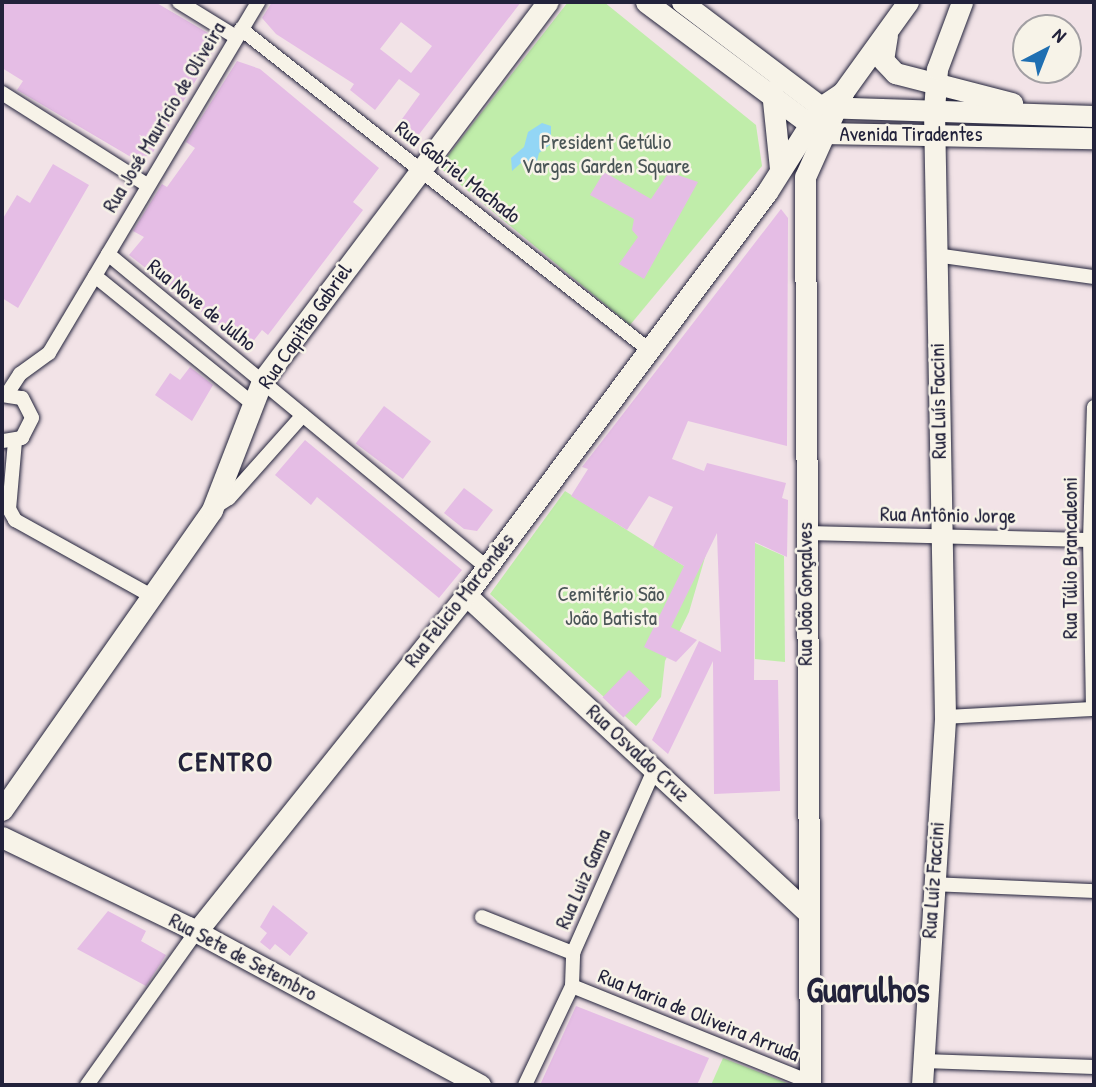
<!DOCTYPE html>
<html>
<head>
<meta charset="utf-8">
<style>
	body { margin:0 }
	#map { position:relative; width:1096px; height:1087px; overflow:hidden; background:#f2e3e7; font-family:"Patrick Hand",sans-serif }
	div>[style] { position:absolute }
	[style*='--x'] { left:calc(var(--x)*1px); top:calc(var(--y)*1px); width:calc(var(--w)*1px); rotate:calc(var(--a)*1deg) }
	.green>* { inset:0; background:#c0edaa }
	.water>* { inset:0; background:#93d6f5 }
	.building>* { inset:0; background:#e5bde5; transform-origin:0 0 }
	.roads { filter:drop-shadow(0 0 2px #22223b) drop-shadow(0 0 2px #22223b) }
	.street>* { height:14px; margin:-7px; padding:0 7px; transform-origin:7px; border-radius:7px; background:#f7f3e8 }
	.secondary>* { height:21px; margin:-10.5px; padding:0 10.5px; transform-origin:10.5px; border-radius:10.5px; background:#f7f3e8 }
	span { translate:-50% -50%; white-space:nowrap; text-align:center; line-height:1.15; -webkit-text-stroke:5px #f7f3e8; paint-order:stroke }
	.street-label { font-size:21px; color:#22223b }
	.park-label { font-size:21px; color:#4a5557 }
	.district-label { font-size:28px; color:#22223b; font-weight:700; letter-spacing:2px }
	.town-label { font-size:35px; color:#22223b; font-weight:700 }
	.frame { position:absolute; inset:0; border:4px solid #22223b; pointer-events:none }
	.north { position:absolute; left:1012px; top:14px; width:70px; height:70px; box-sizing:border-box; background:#f7f3e8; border:2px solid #a29fa3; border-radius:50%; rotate:42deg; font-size:19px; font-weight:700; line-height:28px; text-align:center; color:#22223b }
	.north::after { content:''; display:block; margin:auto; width:24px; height:32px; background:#1f6fb2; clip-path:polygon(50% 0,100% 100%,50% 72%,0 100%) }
</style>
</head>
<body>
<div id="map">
	<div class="green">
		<i style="clip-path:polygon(568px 2px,604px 2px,756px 125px,762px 166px,630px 325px,439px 167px)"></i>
		<i style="clip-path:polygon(565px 491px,684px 566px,706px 554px,689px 612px,665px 661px,661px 697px,636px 726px,490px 594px)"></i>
		<i style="clip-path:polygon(755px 543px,784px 556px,785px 662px,755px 659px)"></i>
		<i style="clip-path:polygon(723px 1058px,792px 1085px,711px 1085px)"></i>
	</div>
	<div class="water">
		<i style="clip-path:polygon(542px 123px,551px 126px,551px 144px,539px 153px,535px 169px,521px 163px,512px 171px,511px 158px,524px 147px,528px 132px)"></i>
	</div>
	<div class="building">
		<i style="clip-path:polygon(2px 2px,155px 2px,208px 33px,215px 48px,152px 154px,136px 160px,17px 90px,23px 81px,2px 68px)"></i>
		<i style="clip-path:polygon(evenodd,272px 2px,521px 2px,417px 137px,397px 126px,420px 94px,399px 79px,375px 110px,350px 90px,354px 84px,276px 34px,262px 18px,272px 2px,401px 22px,432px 46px,411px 73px,380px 49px,401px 22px)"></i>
		<i style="clip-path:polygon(237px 61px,260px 69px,379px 168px,353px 202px,363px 210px,268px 335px,262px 330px,248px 348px,129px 255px,144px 237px,133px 231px,162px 184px,167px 187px,195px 148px,186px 142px)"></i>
		<i style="clip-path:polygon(53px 164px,89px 185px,18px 308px,2px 298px,2px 220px,17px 195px,30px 203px)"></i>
		<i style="clip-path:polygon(604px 172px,651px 199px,669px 172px,698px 182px,644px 279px,619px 264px,638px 237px,632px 230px,634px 219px,590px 195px)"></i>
		<i style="clip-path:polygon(781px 209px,788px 218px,787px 446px,688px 421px,672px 459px,704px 471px,707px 463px,786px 483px,782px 498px,788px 500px,787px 557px,755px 542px,754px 680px,778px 680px,780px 791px,714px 794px,713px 661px,668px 754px,652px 740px,699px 641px,721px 652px,717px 533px,671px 627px,697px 640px,676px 662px,644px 647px,684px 566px,653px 547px,673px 507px,649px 496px,627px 530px,571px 496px,588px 469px,582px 467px)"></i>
		<i style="clip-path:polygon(190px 367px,213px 385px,192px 421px,155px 395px,170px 373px,180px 380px)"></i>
		<i style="left:384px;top:406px;width:59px;height:47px;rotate:37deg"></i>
		<i style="clip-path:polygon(305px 440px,462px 570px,439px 598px,317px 497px,311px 505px,275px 475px)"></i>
		<i style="clip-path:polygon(464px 488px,493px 510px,477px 531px,464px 529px,444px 513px)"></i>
		<i style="left:629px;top:670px;width:29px;height:38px;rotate:44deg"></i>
		<i style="clip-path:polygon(273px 905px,308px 933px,290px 956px,275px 944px,270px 950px,260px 942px,267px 933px,260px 927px)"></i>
		<i style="clip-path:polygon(108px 911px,146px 931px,141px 941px,166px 955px,146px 986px,77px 949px)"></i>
		<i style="clip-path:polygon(576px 1006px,709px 1058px,697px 1085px,540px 1085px)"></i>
	</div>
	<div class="roads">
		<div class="street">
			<i style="--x:179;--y:2;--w:67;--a:31.6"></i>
			<i style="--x:241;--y:29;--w:519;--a:38.19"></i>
			<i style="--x:2;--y:93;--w:172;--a:32.4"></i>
			<i style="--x:108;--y:254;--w:492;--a:39.6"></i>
			<i style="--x:935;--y:255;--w:161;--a:7.9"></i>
			<i style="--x:95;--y:276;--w:203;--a:39"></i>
			<i style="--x:7;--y:394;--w:24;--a:-57"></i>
			<i style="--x:20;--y:374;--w:36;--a:-36"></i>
			<i style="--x:49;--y:353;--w:409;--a:-59.2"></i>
			<i style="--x:2;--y:395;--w:20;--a:9"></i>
			<i style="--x:22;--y:398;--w:22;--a:63"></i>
			<i style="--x:32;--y:418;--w:22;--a:117"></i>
			<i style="--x:22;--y:438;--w:20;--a:171"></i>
			<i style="--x:15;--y:441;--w:68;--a:95"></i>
			<i style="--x:9;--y:509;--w:13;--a:61"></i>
			<i style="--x:15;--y:520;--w:154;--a:29.1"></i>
			<i style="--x:212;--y:509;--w:20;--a:-33"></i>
			<i style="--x:229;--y:498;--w:111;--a:-48.3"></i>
			<i style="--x:804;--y:533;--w:286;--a:1.4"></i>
			<i style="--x:1093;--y:709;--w:169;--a:-91"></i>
			<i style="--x:1090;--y:540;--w:133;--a:-88.3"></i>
			<i style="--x:945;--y:717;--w:149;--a:-3.1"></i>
			<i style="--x:932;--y:884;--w:162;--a:2.5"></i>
			<i style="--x:482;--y:917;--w:98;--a:21.6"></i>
			<i style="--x:572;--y:986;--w:257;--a:22"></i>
			<i style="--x:924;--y:1061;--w:170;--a:2"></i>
			<i style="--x:87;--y:1085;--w:189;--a:-54.5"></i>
			<i style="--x:525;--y:1085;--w:110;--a:-64.6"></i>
			<i style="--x:572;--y:986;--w:33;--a:-88"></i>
			<i style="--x:573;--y:953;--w:202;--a:-66.1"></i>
		</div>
		<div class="secondary">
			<i style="--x:646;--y:2;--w:219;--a:36.7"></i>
			<i style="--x:822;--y:133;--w:272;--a:1.1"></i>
			<i style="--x:682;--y:2;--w:174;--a:37.1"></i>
			<i style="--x:821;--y:107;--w:273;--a:1.9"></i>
			<i style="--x:887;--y:35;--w:25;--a:99"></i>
			<i style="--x:883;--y:60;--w:18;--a:47"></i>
			<i style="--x:895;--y:73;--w:121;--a:14.4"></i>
			<i style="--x:772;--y:91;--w:78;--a:84.1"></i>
			<i style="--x:466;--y:595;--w:467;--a:42.9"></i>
			<i style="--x:2;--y:810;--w:366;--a:-55"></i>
			<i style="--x:212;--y:510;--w:138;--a:-68.8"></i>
			<i style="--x:262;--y:381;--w:475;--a:-53"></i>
			<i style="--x:2;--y:837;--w:207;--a:25.8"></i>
			<i style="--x:188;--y:927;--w:332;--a:28.4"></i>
			<i style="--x:197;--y:931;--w:430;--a:-51.3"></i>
			<i style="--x:466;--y:595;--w:503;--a:-53.24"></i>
			<i style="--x:767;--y:192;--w:101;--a:-57.6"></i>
			<i style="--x:821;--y:107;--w:27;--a:-34"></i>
			<i style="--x:810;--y:1085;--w:908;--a:-90.32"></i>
			<i style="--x:805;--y:177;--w:93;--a:-65.9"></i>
			<i style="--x:843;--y:92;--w:111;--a:-54.2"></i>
			<i style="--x:922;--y:1085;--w:369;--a:-86.4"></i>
			<i style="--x:945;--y:717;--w:607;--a:-91.04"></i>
			<i style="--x:934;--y:110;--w:41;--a:-85.8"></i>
			<i style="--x:937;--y:69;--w:72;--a:-69.5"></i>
		</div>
	</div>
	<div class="street-label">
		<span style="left:164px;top:117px;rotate:-59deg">Rua José Maurício de Oliveira</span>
		<span style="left:911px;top:134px">Avenida Tiradentes</span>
		<span style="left:458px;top:172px;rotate:38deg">Rua Gabriel Machado</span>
		<span style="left:202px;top:305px;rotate:39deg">Rua Nove de Julho</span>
		<span style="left:305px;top:326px;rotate:-55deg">Rua Capitão Gabriel</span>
		<span style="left:938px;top:401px;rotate:-91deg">Rua Luís Faccini</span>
		<span style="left:948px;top:515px;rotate:1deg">Rua Antônio Jorge</span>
		<span style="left:1070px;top:558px;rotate:-90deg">Rua Túlio Brancaleoni</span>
		<span style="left:805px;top:594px;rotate:-90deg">Rua João Gonçalves</span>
		<span style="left:459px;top:600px;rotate:-52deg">Rua Felicio Marcondes</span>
		<span style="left:638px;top:753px;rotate:43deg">Rua Osvaldo Cruz</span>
		<span style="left:583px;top:879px;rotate:-66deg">Rua Luiz Gama</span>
		<span style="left:933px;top:880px;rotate:-86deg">Rua Luíz Faccini</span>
		<span style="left:243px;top:957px;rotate:28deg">Rua Sete de Setembro</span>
		<span style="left:699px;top:1015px;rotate:22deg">Rua Maria de Oliveira Arruda</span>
	</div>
	<div class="park-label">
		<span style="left:606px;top:154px">President Getúlio<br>Vargas Garden Square</span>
		<span style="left:611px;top:606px">Cemitério São<br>João Batista</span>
	</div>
	<div class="district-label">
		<span style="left:226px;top:761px">CENTRO</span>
	</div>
	<div class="town-label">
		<span style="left:868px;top:990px">Guarulhos</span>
	</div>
	<div class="frame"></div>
	<div class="north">N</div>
</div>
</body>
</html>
